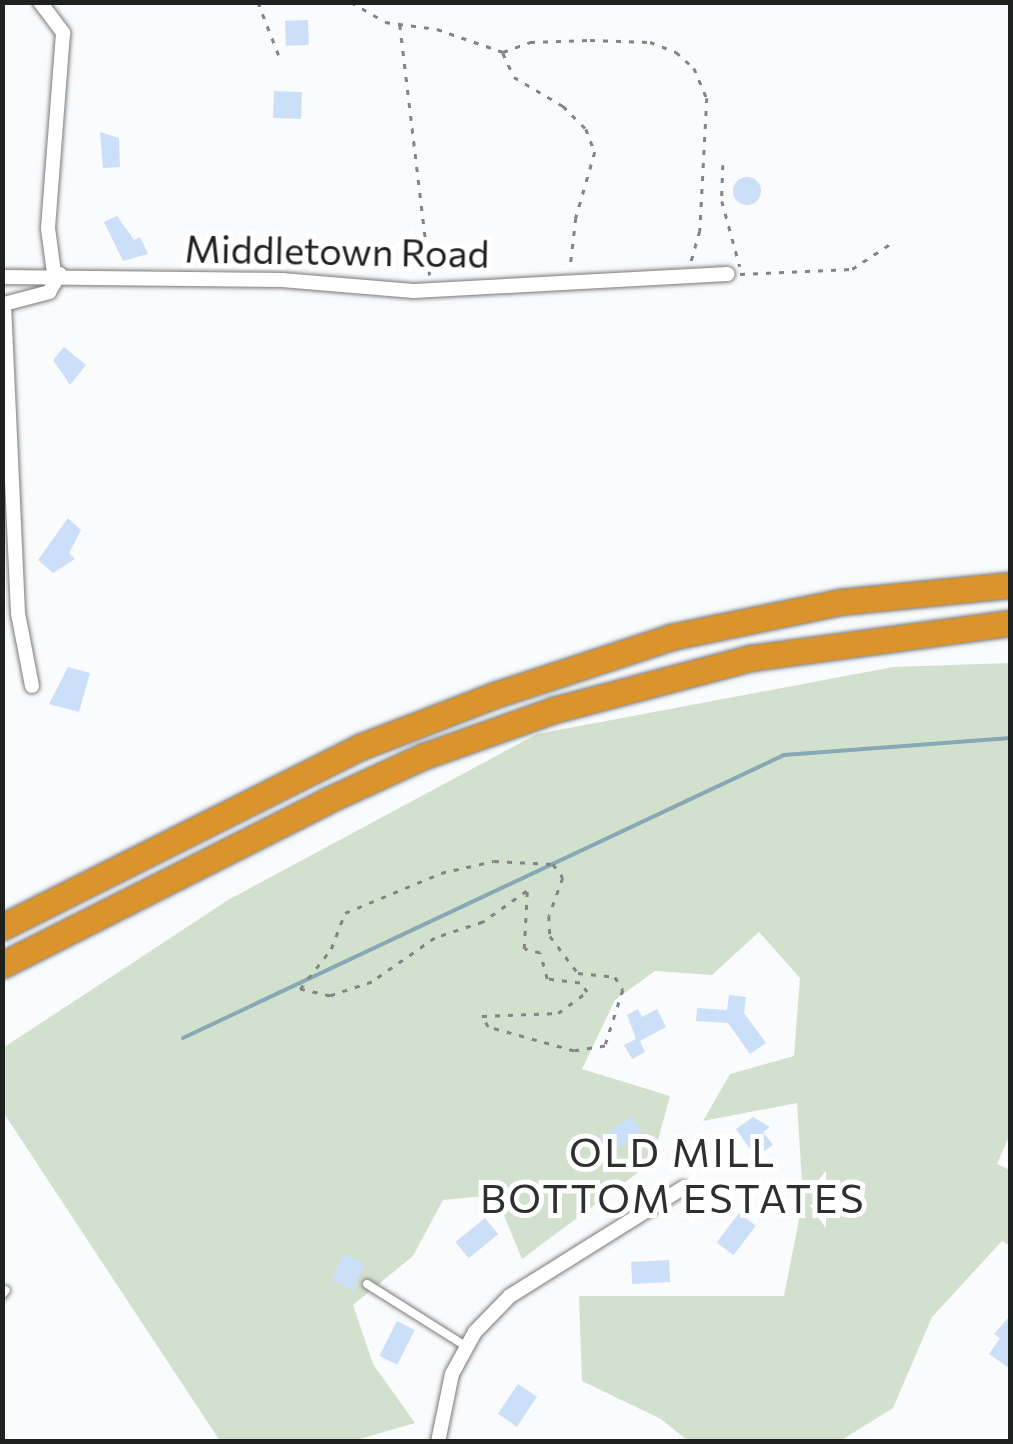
<!DOCTYPE html>
<html>
<head>
<meta charset="utf-8">
<style>
	body { margin:0 }
	#map { position:relative; width:1013px; height:1444px; overflow:hidden; background:#fafbfc; font-family:Commissioner,sans-serif }
	div>[style] { position:absolute }
	[style*='--x'] { left:calc(var(--x)*1px); top:calc(var(--y)*1px); width:calc(var(--w)*1px); rotate:calc(var(--a)*1deg) }
	.green>* { inset:0; background:#d2e1ce }
	.stream>* { height:4px; margin:-2px; padding:0 2px; transform-origin:2px; border-radius:2px; background:#86a9b5 }
	.building>* { inset:0; background:#ccdff9; transform-origin:0 0 }
	.round { border-radius:50% }
	.path>* { height:2.5px; margin-top:-1.25px; transform-origin:0; background:repeating-linear-gradient(90deg,#838484 0 5px,transparent 0 13px) }
	.roads { filter:drop-shadow(0 0 2px #7a7a7c) drop-shadow(0 0 2px #7a7a7c) }
	.lane>* { height:8px; margin:-4px; padding:0 4px; transform-origin:4px; border-radius:4px; background:#fff }
	.street>* { height:14px; margin:-7px; padding:0 7px; transform-origin:7px; border-radius:7px; background:#fff }
	.highway>* { height:25px; margin:-12.5px; padding:0 12.5px; transform-origin:12.5px; border-radius:12.5px; background:#db932b }
	span { translate:-50% -50%; white-space:nowrap; text-align:center; line-height:1.15; -webkit-text-stroke:10px #fff; paint-order:stroke }
	.street-label { font-size:38px; color:#1f2020 }
	.neighbourhood-label { font-size:40px; color:#2e2f30; letter-spacing:2.5px }
	.frame { position:absolute; inset:0; border:5px solid #1f2020; pointer-events:none }
</style>
</head>
<body>
<div id="map">
	<div class="green">
		<i style="clip-path:polygon(1010px 663px,1010px 1134px,997px 1164px,1010px 1170px,1010px 1246px,1002px 1241px,932px 1317px,893px 1408px,840px 1441px,688px 1441px,661px 1419px,582px 1381px,579px 1296px,784px 1296px,803px 1199px,797px 1103px,703px 1121px,730px 1074px,794px 1056px,800px 978px,759px 932px,712px 975px,655px 971px,615px 1000px,582px 1069px,670px 1096px,652px 1162px,522px 1259px,503px 1213px,485px 1196px,443px 1200px,413px 1256px,353px 1305px,373px 1364px,415px 1423px,353px 1441px,220px 1441px,3px 1112px,3px 1048px,228px 900px,537px 734px,893px 667px)"></i>
	</div>
	<div class="stream">
		<i style="--x:183;--y:1038;--w:664;--a:-25.21"></i>
		<i style="--x:784;--y:755;--w:227;--a:-4.3"></i>
	</div>
	<div class="building">
		<i style="left:308px;top:20px;width:25px;height:23px;rotate:88deg"></i>
		<i style="left:274px;top:91px;width:28px;height:27px;rotate:2deg"></i>
		<i style="clip-path:polygon(100px 132px,119px 138px,120px 167px,103px 168px)"></i>
		<i class="round" style="left:733px;top:177px;width:28px;height:28px"></i>
		<i style="clip-path:polygon(117px 216px,134px 240px,140px 237px,148px 254px,123px 261px,104px 222px)"></i>
		<i style="clip-path:polygon(64px 347px,86px 365px,70px 385px,53px 360px)"></i>
		<i style="clip-path:polygon(68px 518px,81px 530px,69px 553px,75px 559px,53px 573px,38px 560px)"></i>
		<i style="clip-path:polygon(68px 667px,90px 673px,79px 712px,49px 704px)"></i>
		<i style="clip-path:polygon(729px 995px,746px 997px,744px 1013px,766px 1043px,750px 1054px,728px 1023px,696px 1021px,697px 1008px,727px 1010px)"></i>
		<i style="clip-path:polygon(638px 1009px,642px 1017px,657px 1009px,666px 1027px,640px 1041px,645px 1052px,632px 1059px,624px 1045px,636px 1039px,627px 1015px)"></i>
		<i style="left:631px;top:1116px;width:19px;height:48px;rotate:55deg"></i>
		<i style="clip-path:polygon(753px 1117px,770px 1127px,763px 1132px,773px 1145px,756px 1157px,736px 1129px)"></i>
		<i style="left:739px;top:1213px;width:21px;height:37px;rotate:37deg"></i>
		<i style="left:485px;top:1218px;width:21px;height:38px;rotate:51deg"></i>
		<i style="left:344px;top:1254px;width:23px;height:29px;rotate:25deg"></i>
		<i style="left:669px;top:1260px;width:22px;height:38px;rotate:87deg"></i>
		<i style="clip-path:polygon(1010px 1316px,1010px 1369px,989px 1354px,1000px 1338px,994px 1334px)"></i>
		<i style="left:397px;top:1321px;width:20px;height:39px;rotate:27deg"></i>
		<i style="left:518px;top:1384px;width:23px;height:36px;rotate:34deg"></i>
	</div>
	<div class="path">
		<i style="--x:258;--y:2;--w:60;--a:68.6"></i>
		<i style="--x:351;--y:2;--w:39;--a:30"></i>
		<i style="--x:385;--y:22;--w:52;--a:7.7"></i>
		<i style="--x:437;--y:29;--w:70;--a:19.2"></i>
		<i style="--x:503;--y:52;--w:29;--a:-20"></i>
		<i style="--x:530;--y:42;--w:60;--a:-1.9"></i>
		<i style="--x:590;--y:40;--w:60;--a:1.9"></i>
		<i style="--x:650;--y:42;--w:28;--a:21"></i>
		<i style="--x:676;--y:52;--w:24;--a:42"></i>
		<i style="--x:694;--y:68;--w:33;--a:67"></i>
		<i style="--x:707;--y:98;--w:133;--a:93"></i>
		<i style="--x:700;--y:231;--w:32;--a:106"></i>
		<i style="--x:400;--y:25;--w:252;--a:83.2"></i>
		<i style="--x:503;--y:53;--w:26;--a:65"></i>
		<i style="--x:514;--y:77;--w:57;--a:30.6"></i>
		<i style="--x:563;--y:106;--w:33;--a:45"></i>
		<i style="--x:586;--y:129;--w:25;--a:69"></i>
		<i style="--x:595;--y:152;--w:69;--a:106.1"></i>
		<i style="--x:576;--y:218;--w:52;--a:96.6"></i>
		<i style="--x:723;--y:165;--w:36;--a:92"></i>
		<i style="--x:722;--y:201;--w:68;--a:74.7"></i>
		<i style="--x:740;--y:274;--w:112;--a:-2.6"></i>
		<i style="--x:852;--y:269;--w:45;--a:-33.3"></i>
		<i style="--x:494;--y:861;--w:59;--a:2.9"></i>
		<i style="--x:553;--y:864;--w:17;--a:54"></i>
		<i style="--x:563;--y:878;--w:40;--a:110.2"></i>
		<i style="--x:549;--y:916;--w:20;--a:87"></i>
		<i style="--x:550;--y:936;--w:46;--a:52.9"></i>
		<i style="--x:578;--y:973;--w:37;--a:6"></i>
		<i style="--x:615;--y:977;--w:15;--a:58"></i>
		<i style="--x:623;--y:990;--w:59;--a:107.8"></i>
		<i style="--x:605;--y:1046;--w:31;--a:171"></i>
		<i style="--x:574;--y:1051;--w:89;--a:-164.4"></i>
		<i style="--x:488;--y:1027;--w:13;--a:-119"></i>
		<i style="--x:482;--y:1016;--w:76;--a:-2.3"></i>
		<i style="--x:558;--y:1013;--w:36;--a:-36"></i>
		<i style="--x:587;--y:992;--w:11;--a:-128"></i>
		<i style="--x:580;--y:983;--w:33;--a:-173"></i>
		<i style="--x:547;--y:979;--w:27;--a:-105"></i>
		<i style="--x:540;--y:953;--w:16;--a:-166"></i>
		<i style="--x:524;--y:949;--w:58;--a:-87"></i>
		<i style="--x:527;--y:891;--w:54;--a:144.8"></i>
		<i style="--x:483;--y:922;--w:51;--a:161.6"></i>
		<i style="--x:435;--y:938;--w:77;--a:145.1"></i>
		<i style="--x:372;--y:982;--w:44;--a:161.6"></i>
		<i style="--x:330;--y:996;--w:31;--a:-167"></i>
		<i style="--x:300;--y:989;--w:51;--a:-52.2"></i>
		<i style="--x:331;--y:949;--w:39;--a:-69"></i>
		<i style="--x:345;--y:913;--w:104;--a:-22.6"></i>
		<i style="--x:441;--y:873;--w:54;--a:-12.8"></i>
	</div>
	<div class="roads">
		<div class="lane">
			<i style="--x:367;--y:1284;--w:118;--a:32.2"></i>
			<i style="--x:2;--y:1295;--w:6;--a:-51"></i>
		</div>
		<div class="street">
			<i style="--x:40;--y:2;--w:39;--a:53"></i>
			<i style="--x:63;--y:33;--w:196;--a:94.4"></i>
			<i style="--x:48;--y:228;--w:45;--a:82.4"></i>
			<i style="--x:2;--y:277;--w:280;--a:0.6"></i>
			<i style="--x:282;--y:280;--w:132;--a:4.8"></i>
			<i style="--x:414;--y:291;--w:314;--a:-3.1"></i>
			<i style="--x:32;--y:686;--w:74;--a:-100.9"></i>
			<i style="--x:18;--y:613;--w:309;--a:-92.6"></i>
			<i style="--x:4;--y:304;--w:47;--a:-14.9"></i>
			<i style="--x:49;--y:292;--w:21;--a:-59"></i>
			<i style="--x:438;--y:1442;--w:69;--a:-78.4"></i>
			<i style="--x:452;--y:1374;--w:48;--a:-61.3"></i>
			<i style="--x:475;--y:1332;--w:50;--a:-45.8"></i>
			<i style="--x:510;--y:1296;--w:204;--a:-32"></i>
		</div>
		<div class="highway">
			<i style="--x:2;--y:927;--w:401;--a:-26.7"></i>
			<i style="--x:360;--y:747;--w:145;--a:-21.1"></i>
			<i style="--x:495;--y:695;--w:185;--a:-18.2"></i>
			<i style="--x:671;--y:637;--w:173;--a:-11.7"></i>
			<i style="--x:840;--y:602;--w:171;--a:-5.7"></i>
			<i style="--x:2;--y:965;--w:363;--a:-26.8"></i>
			<i style="--x:326;--y:801;--w:108;--a:-24.7"></i>
			<i style="--x:424;--y:756;--w:138;--a:-19.5"></i>
			<i style="--x:554;--y:710;--w:204;--a:-14.8"></i>
			<i style="--x:751;--y:658;--w:261;--a:-7.7"></i>
		</div>
	</div>
	<div class="street-label">
		<span style="left:337px;top:250px;rotate:1deg">Middletown Road</span>
	</div>
	<div class="neighbourhood-label">
		<span style="left:673px;top:1174px">OLD MILL<br>BOTTOM ESTATES</span>
	</div>
	<div class="frame"></div>
</div>
</body>
</html>
